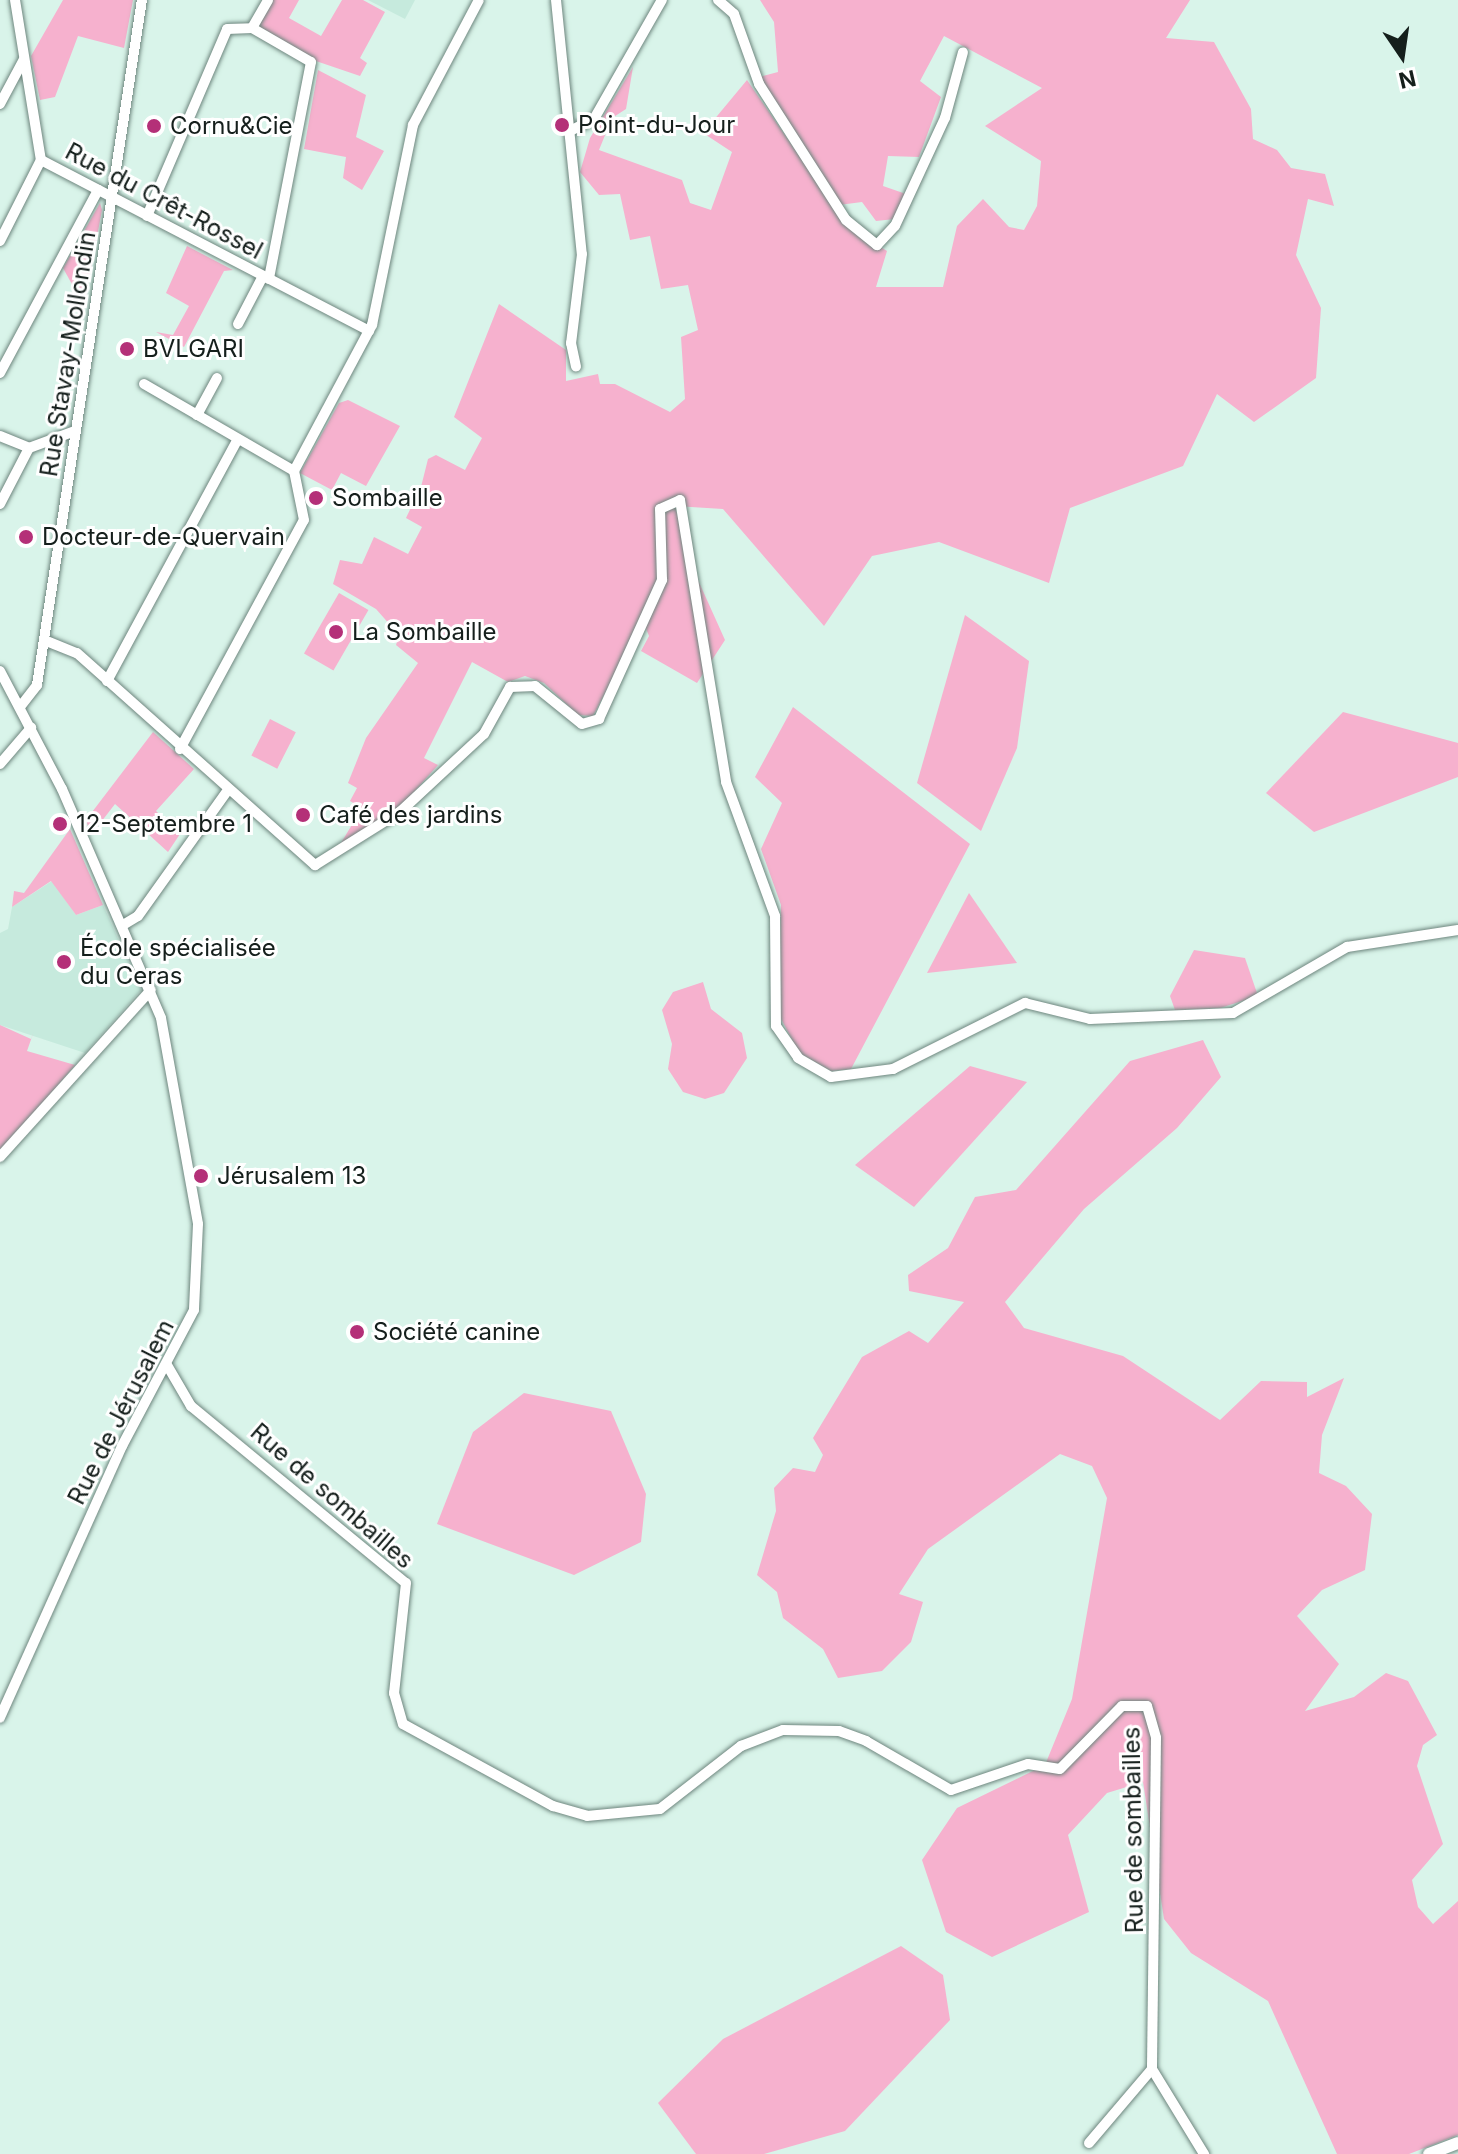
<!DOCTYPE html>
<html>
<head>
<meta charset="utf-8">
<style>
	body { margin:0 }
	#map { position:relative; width:1458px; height:2154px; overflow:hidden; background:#d9f4ea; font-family:Inter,sans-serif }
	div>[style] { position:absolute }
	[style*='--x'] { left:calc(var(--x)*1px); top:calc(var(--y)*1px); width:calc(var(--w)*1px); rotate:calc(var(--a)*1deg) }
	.built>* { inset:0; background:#c6eadd }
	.green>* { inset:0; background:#f6b1ce; transform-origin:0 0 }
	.roads { filter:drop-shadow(0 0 2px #6e867e) drop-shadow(0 0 2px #6e867e) }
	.minor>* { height:10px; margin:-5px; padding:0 5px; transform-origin:5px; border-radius:5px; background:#fff }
	.tertiary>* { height:12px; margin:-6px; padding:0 6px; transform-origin:6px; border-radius:6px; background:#fff }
	.dots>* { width:22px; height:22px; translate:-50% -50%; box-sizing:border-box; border:4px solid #fff; border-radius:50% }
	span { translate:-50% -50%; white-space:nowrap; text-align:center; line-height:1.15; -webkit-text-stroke:6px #fff; paint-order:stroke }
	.poi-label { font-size:24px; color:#151f1c }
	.left { translate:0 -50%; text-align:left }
	.street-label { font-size:24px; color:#151f1c }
	.north { position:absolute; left:1362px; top:16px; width:80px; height:80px; -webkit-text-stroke:6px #fff; paint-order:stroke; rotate:167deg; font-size:22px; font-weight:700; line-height:32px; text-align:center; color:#151f1c }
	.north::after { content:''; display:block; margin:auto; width:28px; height:36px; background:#151f1c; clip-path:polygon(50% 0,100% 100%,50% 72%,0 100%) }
</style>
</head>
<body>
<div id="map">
	<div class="built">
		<i style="clip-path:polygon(368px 0,415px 0,405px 19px)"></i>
		<i style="clip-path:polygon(52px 881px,76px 915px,103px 905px,141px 990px,85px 1053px,0 1025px,0 933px,8px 929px,12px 907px)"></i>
	</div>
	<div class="green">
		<i style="clip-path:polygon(63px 0,133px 0,124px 48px,78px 36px,55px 97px,40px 100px,31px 56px)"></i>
		<i style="clip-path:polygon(273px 0,299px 0,289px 18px,321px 36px,342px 0,363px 0,385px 12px,360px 58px,367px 63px,360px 76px,310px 59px,258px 27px)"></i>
		<i style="clip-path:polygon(760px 0,1190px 0,1166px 38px,1214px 42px,1251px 109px,1253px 139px,1277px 150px,1291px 168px,1325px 174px,1334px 206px,1308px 199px,1296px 255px,1321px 308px,1316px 378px,1254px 422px,1217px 394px,1183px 466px,1070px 508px,1049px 583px,939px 542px,872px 556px,824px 626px,723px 509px,675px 506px,689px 560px,725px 640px,697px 683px,641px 651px,649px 636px,643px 621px,593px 716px,578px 715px,544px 683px,525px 676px,508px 682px,472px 662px,424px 758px,438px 765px,397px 811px,338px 848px,362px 808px,350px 801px,357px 788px,348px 783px,366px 738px,418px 663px,396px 645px,399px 635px,376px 609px,333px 584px,340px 560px,362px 564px,374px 537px,408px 554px,422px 527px,406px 518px,416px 497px,424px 501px,429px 491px,421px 487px,428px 459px,436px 455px,465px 470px,482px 438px,454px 417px,499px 304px,566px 350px,566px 381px,598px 374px,600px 384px,615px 384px,670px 412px,685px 399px,681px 337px,698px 330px,688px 285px,661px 289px,650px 236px,630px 240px,620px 194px,599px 195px,580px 172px,590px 138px,633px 67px,626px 109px,612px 118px,599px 150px,682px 180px,690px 203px,711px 210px,732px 152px,703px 133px,747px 80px,848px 227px,887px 251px,876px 287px,943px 287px,957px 226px,983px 199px,1009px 227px,1024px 230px,1037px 206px,1041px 161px,985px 126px,1042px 88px,944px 36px,920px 81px,941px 97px,919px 157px,888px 156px,883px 186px,906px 194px,895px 219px,876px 221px,862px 202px,839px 205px,759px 77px,778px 72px,774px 22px)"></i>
		<i style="clip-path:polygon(318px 70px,366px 95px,356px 137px,384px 151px,362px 190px,343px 178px,346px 157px,304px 149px)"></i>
		<i style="clip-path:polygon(100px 203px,102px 210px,84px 306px,63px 268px)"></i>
		<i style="clip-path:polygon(187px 246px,233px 270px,224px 271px,184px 347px,156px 332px,173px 335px,189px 306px,166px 293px)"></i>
		<i style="clip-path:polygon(348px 400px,400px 426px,366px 486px,341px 473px,332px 490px,300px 473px,339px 403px)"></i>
		<i style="left:339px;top:593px;width:34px;height:70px;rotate:30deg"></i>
		<i style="clip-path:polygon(965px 615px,1029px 661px,1017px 748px,981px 831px,917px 783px)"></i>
		<i style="clip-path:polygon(793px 707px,970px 844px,851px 1069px,831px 1071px,799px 1053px,778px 1013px,781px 905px,761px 849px,782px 803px,755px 777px)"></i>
		<i style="clip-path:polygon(1343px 712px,1458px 743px,1458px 777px,1314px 832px,1266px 793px)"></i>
		<i style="left:270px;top:719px;width:29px;height:41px;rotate:27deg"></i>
		<i style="clip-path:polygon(153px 732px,194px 769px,156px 811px,180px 834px,168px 852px,115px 804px,91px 835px,86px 820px)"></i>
		<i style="clip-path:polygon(70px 829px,103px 905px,76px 915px,51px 881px,12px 907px,14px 891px,24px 893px)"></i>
		<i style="clip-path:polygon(969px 893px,1017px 963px,927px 973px)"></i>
		<i style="clip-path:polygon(1194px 950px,1245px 958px,1258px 996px,1220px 1008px,1175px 1010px,1170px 996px)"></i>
		<i style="clip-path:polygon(703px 982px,711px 1009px,742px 1033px,747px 1058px,724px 1093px,705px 1099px,683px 1092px,668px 1069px,672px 1044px,662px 1010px,673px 992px)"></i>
		<i style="clip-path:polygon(0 1025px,31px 1039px,34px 1031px,27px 1051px,75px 1065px,0 1154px)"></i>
		<i style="clip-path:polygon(1203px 1040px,1221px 1077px,1177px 1128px,1084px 1209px,1005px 1302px,1024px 1328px,1123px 1356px,1220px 1420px,1261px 1381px,1307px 1382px,1307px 1397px,1344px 1378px,1322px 1435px,1319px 1473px,1346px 1486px,1372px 1514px,1365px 1570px,1322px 1590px,1297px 1616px,1339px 1664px,1305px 1711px,1354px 1697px,1386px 1673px,1408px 1681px,1437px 1735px,1423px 1745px,1417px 1766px,1443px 1844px,1412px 1880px,1418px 1907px,1433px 1924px,1458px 1901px,1458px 2135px,1409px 2154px,1337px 2154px,1268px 2001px,1191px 1953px,1164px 1919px,1143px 1782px,1107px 1793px,1068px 1835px,1089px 1912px,992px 1957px,946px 1932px,922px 1860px,957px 1808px,1045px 1765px,1072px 1699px,1107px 1498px,1092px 1466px,1060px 1454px,928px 1549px,899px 1594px,923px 1602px,911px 1642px,882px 1671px,838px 1678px,823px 1649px,783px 1618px,777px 1592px,757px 1575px,776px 1511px,774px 1488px,793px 1468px,815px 1472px,823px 1455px,813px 1438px,862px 1357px,909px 1331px,928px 1343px,964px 1302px,909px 1291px,908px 1275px,948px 1248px,975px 1197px,1016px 1190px,1130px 1061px)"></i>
		<i style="clip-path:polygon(970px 1066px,1027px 1082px,914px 1207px,855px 1165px)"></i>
		<i style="clip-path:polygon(524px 1393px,611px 1411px,646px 1494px,641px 1542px,574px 1575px,437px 1524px,473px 1432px)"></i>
		<i style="clip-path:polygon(901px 1946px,943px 1975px,950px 2020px,845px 2131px,764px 2154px,696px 2154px,658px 2103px,723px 2039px)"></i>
	</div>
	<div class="roads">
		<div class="minor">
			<i style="--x:15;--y:0;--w:162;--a:80.8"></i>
			<i style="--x:41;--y:160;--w:370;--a:27.5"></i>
			<i style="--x:556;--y:0;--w:255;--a:84.2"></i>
			<i style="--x:582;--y:254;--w:90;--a:97"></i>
			<i style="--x:571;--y:343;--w:24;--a:78"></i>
			<i style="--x:718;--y:0;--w:21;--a:41"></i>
			<i style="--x:734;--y:14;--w:74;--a:70.3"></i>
			<i style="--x:759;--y:84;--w:161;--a:57.4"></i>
			<i style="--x:846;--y:220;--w:40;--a:39"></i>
			<i style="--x:877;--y:245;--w:26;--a:-47"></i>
			<i style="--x:895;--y:226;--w:119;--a:-65.2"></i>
			<i style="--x:945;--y:118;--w:68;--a:-74.7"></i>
			<i style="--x:252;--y:28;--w:68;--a:30"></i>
			<i style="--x:311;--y:62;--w:221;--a:101"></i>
			<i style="--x:0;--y:104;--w:51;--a:-61.9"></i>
			<i style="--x:570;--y:131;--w:27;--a:-27"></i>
			<i style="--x:594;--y:119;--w:137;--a:-60.3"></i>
			<i style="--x:147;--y:216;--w:203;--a:-66.8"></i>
			<i style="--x:227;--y:29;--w:25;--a:-2"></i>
			<i style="--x:252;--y:28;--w:32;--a:-60"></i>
			<i style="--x:0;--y:241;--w:91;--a:-63.2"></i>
			<i style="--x:238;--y:324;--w:54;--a:-62.5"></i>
			<i style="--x:0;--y:373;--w:208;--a:-61.8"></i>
			<i style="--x:144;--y:384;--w:173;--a:30.1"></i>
			<i style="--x:197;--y:415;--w:42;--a:-61.6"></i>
			<i style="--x:0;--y:436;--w:31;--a:22"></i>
			<i style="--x:0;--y:504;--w:63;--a:-62.6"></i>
			<i style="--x:29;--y:448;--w:49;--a:-20.3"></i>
			<i style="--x:44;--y:640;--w:35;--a:22"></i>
			<i style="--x:77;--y:653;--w:319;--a:41.7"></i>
			<i style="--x:315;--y:865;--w:102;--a:-32.1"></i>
			<i style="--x:401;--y:811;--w:113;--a:-42.9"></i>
			<i style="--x:484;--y:734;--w:54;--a:-61"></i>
			<i style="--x:510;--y:687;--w:25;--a:-2"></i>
			<i style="--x:535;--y:686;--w:60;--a:39"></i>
			<i style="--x:582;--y:724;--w:18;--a:-16"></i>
			<i style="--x:599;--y:719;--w:153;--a:-65.6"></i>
			<i style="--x:662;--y:580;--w:71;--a:-91.6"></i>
			<i style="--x:660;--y:509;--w:22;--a:-24"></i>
			<i style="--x:680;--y:500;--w:286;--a:80.7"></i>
			<i style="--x:726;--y:782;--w:143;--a:69.9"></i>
			<i style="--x:775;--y:916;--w:110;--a:89.5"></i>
			<i style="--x:776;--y:1026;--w:39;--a:55"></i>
			<i style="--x:798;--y:1058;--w:38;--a:30"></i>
			<i style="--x:831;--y:1077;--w:63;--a:-7.4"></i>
			<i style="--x:893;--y:1069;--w:148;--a:-26.6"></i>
			<i style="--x:1025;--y:1003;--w:67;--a:13.8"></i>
			<i style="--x:1090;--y:1019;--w:143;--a:-2.4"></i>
			<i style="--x:1233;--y:1013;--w:132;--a:-30.1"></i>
			<i style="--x:1347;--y:947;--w:112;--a:-8.7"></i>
			<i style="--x:0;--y:671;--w:133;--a:62.3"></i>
			<i style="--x:62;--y:789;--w:249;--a:66.6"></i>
			<i style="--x:161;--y:1018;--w:209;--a:79.8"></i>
			<i style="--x:198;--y:1224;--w:86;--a:92.7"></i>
			<i style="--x:194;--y:1310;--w:154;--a:117.9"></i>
			<i style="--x:122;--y:1446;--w:298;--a:114.2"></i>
			<i style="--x:107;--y:681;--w:275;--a:-61.6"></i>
			<i style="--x:20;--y:707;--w:28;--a:-52"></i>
			<i style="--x:37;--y:685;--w:693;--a:-81.29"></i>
			<i style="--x:180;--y:749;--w:260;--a:-61.6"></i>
			<i style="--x:304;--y:520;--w:50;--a:-101.5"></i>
			<i style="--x:294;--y:471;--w:166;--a:-61.9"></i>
			<i style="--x:372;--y:325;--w:204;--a:-78.4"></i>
			<i style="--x:413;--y:125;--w:141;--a:-62.2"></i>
			<i style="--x:0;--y:764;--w:48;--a:-49.3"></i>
			<i style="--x:123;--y:925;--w:17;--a:-31"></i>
			<i style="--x:138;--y:916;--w:155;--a:-54.5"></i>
			<i style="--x:0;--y:1157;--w:225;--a:-47.9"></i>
			<i style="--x:167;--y:1365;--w:48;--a:59.7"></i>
			<i style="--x:191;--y:1406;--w:278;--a:39.5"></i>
			<i style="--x:406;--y:1583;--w:111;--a:96.2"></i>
			<i style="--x:394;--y:1693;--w:32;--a:74"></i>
			<i style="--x:403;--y:1724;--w:171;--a:28.7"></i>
			<i style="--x:553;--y:1806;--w:35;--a:16"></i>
			<i style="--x:587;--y:1816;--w:73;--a:-5.5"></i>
			<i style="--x:660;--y:1809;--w:103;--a:-37.9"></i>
			<i style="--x:741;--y:1746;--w:45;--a:-20.9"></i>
			<i style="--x:783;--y:1730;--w:56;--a:1"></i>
			<i style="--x:839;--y:1731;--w:29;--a:20"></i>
			<i style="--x:866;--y:1741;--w:98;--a:30"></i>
			<i style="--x:951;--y:1790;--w:81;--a:-18.7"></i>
			<i style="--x:1028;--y:1764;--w:32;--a:9"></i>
			<i style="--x:1060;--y:1769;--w:88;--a:-45.5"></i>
			<i style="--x:1122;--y:1706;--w:25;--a:0"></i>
			<i style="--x:1147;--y:1706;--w:33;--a:74"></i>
			<i style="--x:1156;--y:1738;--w:331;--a:90.7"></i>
			<i style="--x:1152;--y:2069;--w:100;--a:58.5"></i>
			<i style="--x:1089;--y:2143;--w:97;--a:-49.6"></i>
		</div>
		<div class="tertiary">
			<i style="--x:1429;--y:2154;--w:31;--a:-21"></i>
		</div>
	</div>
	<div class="dots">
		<i style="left:562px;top:125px;background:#b43078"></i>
		<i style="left:154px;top:126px;background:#b43078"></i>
		<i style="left:127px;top:349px;background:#b43078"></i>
		<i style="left:316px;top:498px;background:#b43078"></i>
		<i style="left:26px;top:537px;background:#b43078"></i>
		<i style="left:336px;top:632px;background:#b43078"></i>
		<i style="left:303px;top:815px;background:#b43078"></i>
		<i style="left:60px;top:824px;background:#b43078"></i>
		<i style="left:64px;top:962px;background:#b43078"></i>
		<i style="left:201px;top:1176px;background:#b43078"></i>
		<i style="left:357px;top:1332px;background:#b43078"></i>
	</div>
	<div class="poi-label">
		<span class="left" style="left:578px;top:125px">Point-du-Jour</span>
		<span class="left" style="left:170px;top:126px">Cornu&amp;Cie</span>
		<span class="left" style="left:143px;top:349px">BVLGARI</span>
		<span class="left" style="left:332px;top:498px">Sombaille</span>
		<span class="left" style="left:42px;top:537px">Docteur-de-Quervain</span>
		<span class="left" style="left:352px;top:632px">La Sombaille</span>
		<span class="left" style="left:319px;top:815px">Café des jardins</span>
		<span class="left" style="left:76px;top:824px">12-Septembre 1</span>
		<span class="left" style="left:80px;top:962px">École spécialisée<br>du Ceras</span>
		<span class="left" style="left:217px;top:1176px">Jérusalem 13</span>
		<span class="left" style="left:373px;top:1332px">Société canine</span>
	</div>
	<div class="street-label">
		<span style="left:164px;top:201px;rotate:28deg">Rue du Crêt-Rossel</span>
		<span style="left:68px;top:354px;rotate:-81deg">Rue Stavay-Mollondin</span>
		<span style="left:121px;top:1412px;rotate:-63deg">Rue de Jérusalem</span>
		<span style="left:332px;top:1496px;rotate:41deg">Rue de sombailles</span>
		<span style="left:1133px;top:1830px;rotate:-91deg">Rue de sombailles</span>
	</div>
	<div class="north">N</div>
</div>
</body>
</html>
